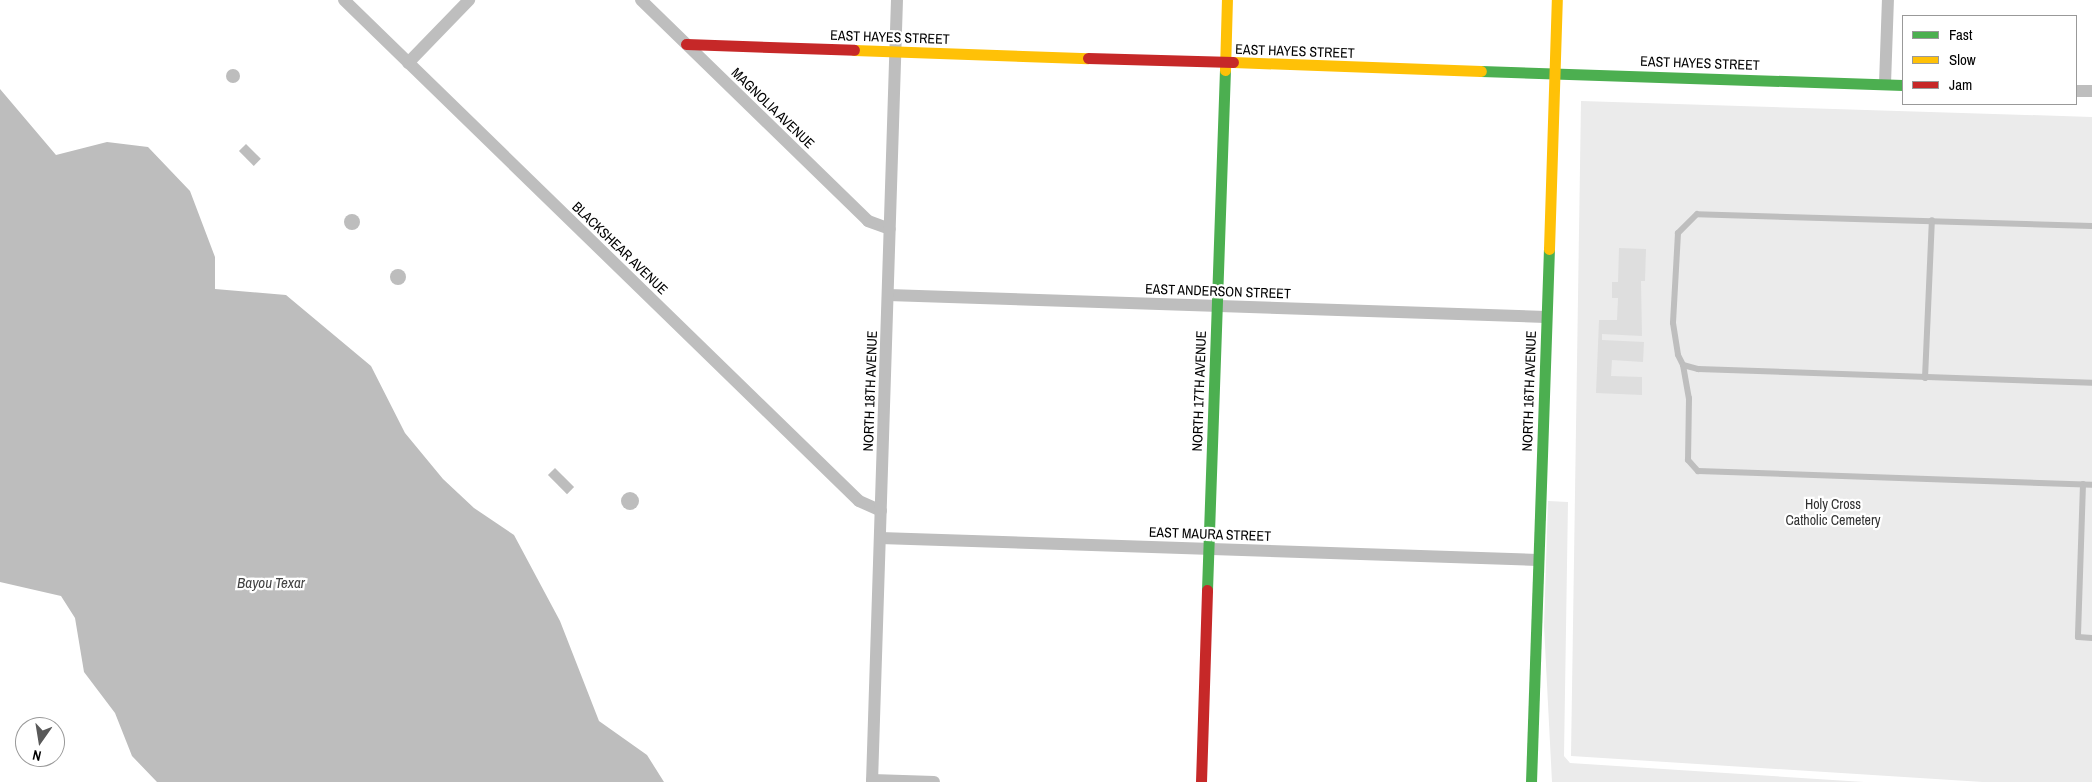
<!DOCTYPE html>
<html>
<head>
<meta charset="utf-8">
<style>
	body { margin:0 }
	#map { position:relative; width:2092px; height:782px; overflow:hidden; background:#fff; font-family:"Archivo Narrow",sans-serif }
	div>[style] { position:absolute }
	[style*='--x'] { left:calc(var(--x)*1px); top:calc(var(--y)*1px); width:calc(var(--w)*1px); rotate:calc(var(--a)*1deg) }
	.green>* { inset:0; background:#ebebeb }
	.water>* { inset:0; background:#bdbdbd; transform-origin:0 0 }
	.round { border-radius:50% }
	.building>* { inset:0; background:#dedede }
	.lane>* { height:6px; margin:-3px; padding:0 3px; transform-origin:3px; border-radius:3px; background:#bebebe }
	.street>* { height:12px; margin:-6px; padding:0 6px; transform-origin:6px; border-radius:6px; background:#bebebe }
	.fast>* { height:11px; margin:-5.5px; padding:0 5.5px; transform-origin:5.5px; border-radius:5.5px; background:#4caf50 }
	.slow>* { height:11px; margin:-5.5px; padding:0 5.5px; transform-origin:5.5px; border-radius:5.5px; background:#ffc107 }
	.jam>* { height:11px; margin:-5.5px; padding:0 5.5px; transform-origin:5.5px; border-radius:5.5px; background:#c62828 }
	span { translate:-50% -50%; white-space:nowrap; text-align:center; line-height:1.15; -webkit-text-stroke:4.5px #fff; paint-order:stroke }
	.street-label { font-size:14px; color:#000 }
	.park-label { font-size:14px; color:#313131 }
	.water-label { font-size:15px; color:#424242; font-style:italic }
	.legend { position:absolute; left:1902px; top:15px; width:175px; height:90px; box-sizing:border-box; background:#fff; border:1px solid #999; margin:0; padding:6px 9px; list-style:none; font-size:15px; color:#000 }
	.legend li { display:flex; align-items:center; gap:10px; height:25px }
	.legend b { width:25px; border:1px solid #999 }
	.north { position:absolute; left:15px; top:717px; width:50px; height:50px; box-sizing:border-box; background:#fff; border:1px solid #999; border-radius:50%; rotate:193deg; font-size:14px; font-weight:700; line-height:20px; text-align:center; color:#000 }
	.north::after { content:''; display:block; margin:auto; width:18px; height:22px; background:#595959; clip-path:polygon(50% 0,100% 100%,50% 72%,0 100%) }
</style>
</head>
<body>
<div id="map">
	<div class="green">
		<i style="clip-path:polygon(1581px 101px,2092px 117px,2092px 782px,1983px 782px,1571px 756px)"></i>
		<i style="clip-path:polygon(1548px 501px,1568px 502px,1564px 756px,1570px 763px,1864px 782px,1552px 782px,1544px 626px)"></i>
	</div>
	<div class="water">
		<i class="round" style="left:226px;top:69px;width:14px;height:14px"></i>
		<i style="clip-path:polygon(0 89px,56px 155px,107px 142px,148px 147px,190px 191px,215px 257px,215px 289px,286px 295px,371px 366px,405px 433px,443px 479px,474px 508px,514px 535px,560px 621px,599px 721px,647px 755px,664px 782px,157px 782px,132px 756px,115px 713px,84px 672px,75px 618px,61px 596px,0 582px)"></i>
		<i style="left:246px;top:144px;width:21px;height:10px;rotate:45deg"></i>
		<i class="round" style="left:344px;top:214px;width:16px;height:16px"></i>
		<i class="round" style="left:390px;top:269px;width:16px;height:16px"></i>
		<i style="left:555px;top:468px;width:27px;height:10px;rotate:45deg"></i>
		<i class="round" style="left:621px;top:492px;width:18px;height:18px"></i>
	</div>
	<div class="building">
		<i style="clip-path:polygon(1619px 248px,1646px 249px,1645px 281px,1641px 281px,1642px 336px,1602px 334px,1602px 340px,1644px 342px,1643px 362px,1612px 360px,1611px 376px,1642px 377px,1642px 395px,1596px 393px,1599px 320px,1617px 320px,1618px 298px,1612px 298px,1612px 282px,1618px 282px)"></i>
	</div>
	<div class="lane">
		<i style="--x:2092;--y:226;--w:395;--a:-178.3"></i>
		<i style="--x:1697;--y:214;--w:27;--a:135"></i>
		<i style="--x:1678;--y:233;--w:90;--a:93.2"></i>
		<i style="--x:1673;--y:323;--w:32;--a:81"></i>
		<i style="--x:1678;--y:355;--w:11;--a:63"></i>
		<i style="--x:1683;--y:365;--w:16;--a:15"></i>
		<i style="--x:1698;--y:369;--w:394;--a:2"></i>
		<i style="--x:1683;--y:365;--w:34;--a:80"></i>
		<i style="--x:1689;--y:398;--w:62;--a:90.9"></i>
		<i style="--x:1688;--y:460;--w:15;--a:48"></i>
		<i style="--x:1698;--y:471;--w:394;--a:2"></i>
		<i style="--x:1925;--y:378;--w:158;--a:-87.5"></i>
		<i style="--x:2083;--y:484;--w:153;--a:91.9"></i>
		<i style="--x:2078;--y:637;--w:14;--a:4"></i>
	</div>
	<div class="street">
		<i style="--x:344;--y:0;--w:718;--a:44.21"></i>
		<i style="--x:859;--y:501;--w:24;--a:24"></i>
		<i style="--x:641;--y:0;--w:317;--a:44.2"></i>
		<i style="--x:868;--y:221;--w:23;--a:20"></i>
		<i style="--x:408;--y:63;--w:88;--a:-45.9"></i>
		<i style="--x:1885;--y:84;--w:84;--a:-88"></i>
		<i style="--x:2076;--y:91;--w:16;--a:0"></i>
		<i style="--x:888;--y:295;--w:658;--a:1.91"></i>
		<i style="--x:880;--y:538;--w:658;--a:1.91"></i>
		<i style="--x:872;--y:780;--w:62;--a:1.8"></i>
		<i style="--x:872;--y:782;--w:782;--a:-88.17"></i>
	</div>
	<div class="fast">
		<i style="--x:1481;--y:71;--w:422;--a:1.9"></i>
		<i style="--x:1207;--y:590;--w:520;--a:-88.02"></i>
		<i style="--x:1531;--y:782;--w:533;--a:-88.07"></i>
	</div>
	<div class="slow">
		<i style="--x:854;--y:50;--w:234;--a:2"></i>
		<i style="--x:1233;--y:62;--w:248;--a:2.1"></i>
		<i style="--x:1225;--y:70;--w:70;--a:-88.4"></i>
		<i style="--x:1549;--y:249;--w:249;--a:-88.2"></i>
	</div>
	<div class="jam">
		<i style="--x:686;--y:44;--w:168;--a:2"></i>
		<i style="--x:1088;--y:58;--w:145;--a:1.6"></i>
		<i style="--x:1201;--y:782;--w:192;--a:-88.2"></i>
	</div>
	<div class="street-label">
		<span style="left:890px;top:37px;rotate:2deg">EAST HAYES STREET</span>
		<span style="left:1295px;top:51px;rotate:2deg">EAST HAYES STREET</span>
		<span style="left:1700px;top:63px;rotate:2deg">EAST HAYES STREET</span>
		<span style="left:773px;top:108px;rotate:44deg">MAGNOLIA AVENUE</span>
		<span style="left:620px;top:248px;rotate:44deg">BLACKSHEAR AVENUE</span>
		<span style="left:1218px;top:291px;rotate:2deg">EAST ANDERSON STREET</span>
		<span style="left:870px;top:391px;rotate:-88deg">NORTH 18TH AVENUE</span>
		<span style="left:1199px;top:391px;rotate:-88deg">NORTH 17TH AVENUE</span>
		<span style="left:1529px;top:391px;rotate:-88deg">NORTH 16TH AVENUE</span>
		<span style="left:1210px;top:534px;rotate:2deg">EAST MAURA STREET</span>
	</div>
	<div class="park-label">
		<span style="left:1833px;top:512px">Holy Cross<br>Catholic Cemetery</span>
	</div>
	<div class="water-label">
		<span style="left:271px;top:583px">Bayou Texar</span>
	</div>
	<ul class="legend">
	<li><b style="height:6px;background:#4caf50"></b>Fast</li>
	<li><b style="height:6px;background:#ffc107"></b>Slow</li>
	<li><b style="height:6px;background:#c62828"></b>Jam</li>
	</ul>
	<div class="north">N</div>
</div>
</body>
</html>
